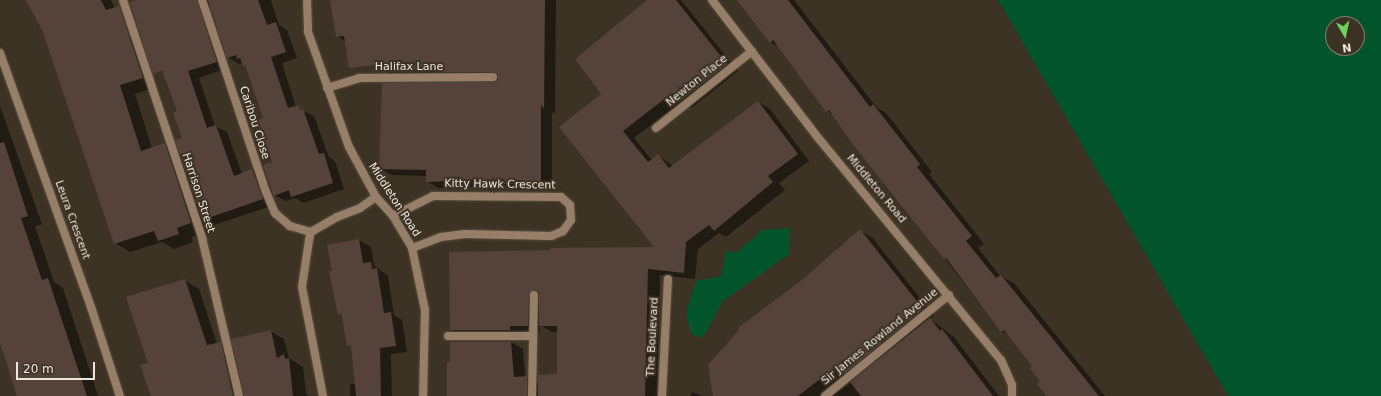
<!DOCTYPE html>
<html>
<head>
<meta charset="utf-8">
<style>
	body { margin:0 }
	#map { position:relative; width:1381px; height:396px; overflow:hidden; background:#3d3324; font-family:"DejaVu Sans",sans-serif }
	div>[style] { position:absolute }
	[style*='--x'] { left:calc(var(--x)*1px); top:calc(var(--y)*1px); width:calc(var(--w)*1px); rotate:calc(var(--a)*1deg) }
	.green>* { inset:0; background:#02542c }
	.shadow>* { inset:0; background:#0007 }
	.building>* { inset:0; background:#55433b }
	.roads { filter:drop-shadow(0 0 1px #595042) drop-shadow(0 0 1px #595042) }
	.lane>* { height:8px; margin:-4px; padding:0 4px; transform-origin:4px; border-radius:4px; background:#977e68 }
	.street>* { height:8px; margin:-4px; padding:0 4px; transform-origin:4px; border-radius:4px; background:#977e68 }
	span { translate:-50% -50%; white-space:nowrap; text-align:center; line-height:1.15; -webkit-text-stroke:4px #3d3324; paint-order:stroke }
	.street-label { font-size:11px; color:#ede6dd }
	.north { position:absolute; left:1325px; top:16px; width:40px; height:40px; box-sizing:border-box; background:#3d3324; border:1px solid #837b6e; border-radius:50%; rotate:171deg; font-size:11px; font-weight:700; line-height:16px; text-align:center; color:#ede6dd }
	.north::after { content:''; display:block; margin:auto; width:14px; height:18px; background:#6fd360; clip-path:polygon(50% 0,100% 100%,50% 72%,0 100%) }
	.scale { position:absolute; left:16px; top:362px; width:79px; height:18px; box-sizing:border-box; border:2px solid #ede6dd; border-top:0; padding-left:5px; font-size:12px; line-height:14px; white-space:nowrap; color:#ede6dd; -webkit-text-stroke:3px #3d3324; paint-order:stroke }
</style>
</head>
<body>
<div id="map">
	<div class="green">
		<i style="clip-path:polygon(evenodd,998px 0,1381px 0,1381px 396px,1228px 396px,998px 0,1333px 24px,1357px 24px,1357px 48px,1333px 48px,1333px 24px)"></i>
		<i style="clip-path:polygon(790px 228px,789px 254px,722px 302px,703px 338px,691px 334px,686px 313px,696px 281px,721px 276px,726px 251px,736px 253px,762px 230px)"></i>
	</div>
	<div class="shadow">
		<i style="clip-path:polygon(27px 0,111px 0,156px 87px,135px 94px,152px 148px,165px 144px,181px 154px,183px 138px,179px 112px,139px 0,271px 0,279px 25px,287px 30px,297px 58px,282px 63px,296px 107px,314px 116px,329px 157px,335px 161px,344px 189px,303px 203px,295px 198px,286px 201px,274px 195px,273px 162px,264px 119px,247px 67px,243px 63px,239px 64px,228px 57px,210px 4px,208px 9px,228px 68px,199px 78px,215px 126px,227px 132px,242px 174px,252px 170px,264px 176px,274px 205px,214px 225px,202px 218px,206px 232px,191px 237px,193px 242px,174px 249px,162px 242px,130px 252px,115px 243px,44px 31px)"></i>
		<i style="clip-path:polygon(331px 0,361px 0,348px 43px,337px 36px)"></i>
		<i style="clip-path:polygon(387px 0,556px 0,555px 114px,552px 112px,552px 189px,516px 190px,509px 185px,438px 188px,427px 181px,427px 176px,392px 175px,380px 169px,499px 78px,399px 78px,387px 72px)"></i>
		<i style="clip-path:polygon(evenodd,649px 0,681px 0,738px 71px,692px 108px,681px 102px,634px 138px,652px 160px,658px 155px,673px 166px,758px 102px,770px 109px,809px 161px,779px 183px,785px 190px,726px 237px,719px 233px,698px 249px,695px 279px,660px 275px,657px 396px,448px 396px,511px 342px,523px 349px,525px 377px,539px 384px,558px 375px,558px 332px,552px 332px,540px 325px,540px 332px,463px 337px,451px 330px,450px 253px,656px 248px,603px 94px,649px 0,525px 291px,540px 300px,540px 302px,524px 293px,525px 291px)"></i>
		<i style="clip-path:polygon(740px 0,794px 0,877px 108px,886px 113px,932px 172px,929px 174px,984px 244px,978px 248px,1000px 276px,1014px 283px,1105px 396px,1048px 396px,1033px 366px,1011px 336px,1001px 331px,834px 115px,827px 111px,779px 47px,770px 42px)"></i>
		<i style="clip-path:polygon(0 106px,42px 224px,35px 226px,54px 282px,63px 288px,98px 396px,19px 396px,0 340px)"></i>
		<i style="clip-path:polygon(860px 231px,872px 237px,934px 316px,930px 319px,954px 337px,999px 396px,714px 396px,803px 280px)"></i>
		<i style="clip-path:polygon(359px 240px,371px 247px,374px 265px,388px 276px,394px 315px,402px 320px,407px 352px,391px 354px,392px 396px,350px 396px,350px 384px,356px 384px,352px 347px,348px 344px,341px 316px,339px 314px,333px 272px)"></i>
		<i style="clip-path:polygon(185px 281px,199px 289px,217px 344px,220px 343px,235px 351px,270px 331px,284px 339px,289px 358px,303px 367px,306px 393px,309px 396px,152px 396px,149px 364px)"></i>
		<i style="clip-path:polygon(692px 392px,703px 396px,690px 396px)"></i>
	</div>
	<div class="building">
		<i style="clip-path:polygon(26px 0,101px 0,106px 10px,119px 6px,143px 78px,120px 85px,141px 151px,165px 143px,191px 223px,177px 228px,179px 234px,158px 241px,154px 231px,114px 244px,43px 32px)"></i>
		<i style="clip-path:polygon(137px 0,197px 0,217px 62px,188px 71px,207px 128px,216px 125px,234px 176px,252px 169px,263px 199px,202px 220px,175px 140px,182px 138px,173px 113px,177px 111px,162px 70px,153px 74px,130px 2px)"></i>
		<i style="clip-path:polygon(208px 0,258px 0,267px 25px,276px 22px,286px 52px,271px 57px,288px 108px,299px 105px,300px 110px,303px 109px,319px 154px,324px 153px,333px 183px,291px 197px,289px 190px,274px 196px,263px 165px,272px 162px,258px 120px,263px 118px,245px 65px,243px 66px,240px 58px,237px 59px,236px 55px,227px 58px)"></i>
		<i style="clip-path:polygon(330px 0,545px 0,544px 109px,541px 104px,541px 183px,504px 184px,504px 179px,426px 182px,426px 170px,379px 169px,382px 83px,493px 82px,498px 80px,498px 75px,493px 72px,382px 72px,382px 64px,349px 68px,344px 36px,336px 37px)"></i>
		<i style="clip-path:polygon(647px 0,676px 0,727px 64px,679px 102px,672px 93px,623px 131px,648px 162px,658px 154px,669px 168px,758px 101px,798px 154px,768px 176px,773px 182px,714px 231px,709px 225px,686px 242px,684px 273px,648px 269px,645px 396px,538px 396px,538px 375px,557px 374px,557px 326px,539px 326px,539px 292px,534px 290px,529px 293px,528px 326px,510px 326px,510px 330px,450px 330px,449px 252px,551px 250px,551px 248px,654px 247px,559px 127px,601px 94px,575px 59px)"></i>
		<i style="clip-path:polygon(737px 0,788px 0,870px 107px,873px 104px,920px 164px,917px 167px,972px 236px,966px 241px,996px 278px,1001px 275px,1099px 396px,1047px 396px,1037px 384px,1040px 381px,1030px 368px,1032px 366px,1004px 330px,1001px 332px,946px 258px,944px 259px,854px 146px,829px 110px,826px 112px,773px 40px,770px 43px)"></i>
		<i style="clip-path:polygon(4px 142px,28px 216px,21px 218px,42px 280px,48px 278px,87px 396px,17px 396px,7px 364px,0 343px,0 143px)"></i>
		<i style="clip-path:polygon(860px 229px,923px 309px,844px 374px,837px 366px,798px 396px,713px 396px,708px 365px,739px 330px,738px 328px,802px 280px)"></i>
		<i style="clip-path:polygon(359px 239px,363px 263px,371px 262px,372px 269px,377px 268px,384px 313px,391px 312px,396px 346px,380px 348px,381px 396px,356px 396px,351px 346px,347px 345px,341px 314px,338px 315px,329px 271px,332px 271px,327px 245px)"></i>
		<i style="clip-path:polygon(185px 279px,207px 345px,221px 342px,233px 396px,151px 396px,140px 365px,148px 363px,126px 297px)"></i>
		<i style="clip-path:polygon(930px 318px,940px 331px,942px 329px,993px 396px,861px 396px,850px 382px)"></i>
		<i style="clip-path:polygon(271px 330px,277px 358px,284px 354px,285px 359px,289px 358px,293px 396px,244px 396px,231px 339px)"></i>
		<i style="clip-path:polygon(450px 342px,511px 342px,514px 377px,527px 376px,527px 396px,447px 396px,447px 362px,450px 362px)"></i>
	</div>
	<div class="roads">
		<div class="lane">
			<i style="--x:123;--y:0;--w:251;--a:71.6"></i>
			<i style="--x:202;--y:238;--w:162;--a:76.8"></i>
			<i style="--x:202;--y:0;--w:202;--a:71.6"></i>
			<i style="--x:266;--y:192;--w:23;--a:67"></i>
			<i style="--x:275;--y:213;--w:20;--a:41"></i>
			<i style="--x:290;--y:226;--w:22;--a:16"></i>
			<i style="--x:448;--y:336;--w:84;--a:0"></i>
			<i style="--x:323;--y:396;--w:111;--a:-100.9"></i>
			<i style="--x:302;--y:287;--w:48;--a:-81.5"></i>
			<i style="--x:309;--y:240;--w:8;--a:-76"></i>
			<i style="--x:311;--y:232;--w:30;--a:-30"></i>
			<i style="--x:337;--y:217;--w:25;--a:-21"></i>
			<i style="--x:360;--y:208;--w:19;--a:-35"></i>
		</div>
		<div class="street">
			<i style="--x:307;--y:0;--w:32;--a:88"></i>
			<i style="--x:308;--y:32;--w:122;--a:70.4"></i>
			<i style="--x:349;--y:147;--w:57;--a:61.6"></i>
			<i style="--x:376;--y:197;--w:25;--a:48"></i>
			<i style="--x:393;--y:216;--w:37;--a:59"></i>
			<i style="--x:412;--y:248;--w:63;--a:78.2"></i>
			<i style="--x:425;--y:310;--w:86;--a:91.3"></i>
			<i style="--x:712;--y:0;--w:177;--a:52.4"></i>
			<i style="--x:820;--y:140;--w:285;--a:50.6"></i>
			<i style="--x:1001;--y:360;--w:27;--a:66"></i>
			<i style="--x:1012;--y:385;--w:11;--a:90"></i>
			<i style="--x:0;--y:53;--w:270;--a:70.3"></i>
			<i style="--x:91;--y:307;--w:94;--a:72"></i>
			<i style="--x:327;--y:88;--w:34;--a:-17"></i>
			<i style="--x:359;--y:78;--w:134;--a:-0.4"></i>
			<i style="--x:656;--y:128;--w:123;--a:-38.7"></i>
			<i style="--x:393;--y:216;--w:45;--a:-26.6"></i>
			<i style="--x:433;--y:196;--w:128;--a:0.4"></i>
			<i style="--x:561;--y:197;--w:12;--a:42"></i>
			<i style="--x:570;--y:205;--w:15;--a:86"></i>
			<i style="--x:571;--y:220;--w:14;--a:126"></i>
			<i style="--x:563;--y:231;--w:13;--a:157"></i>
			<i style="--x:551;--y:236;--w:86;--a:-178.7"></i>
			<i style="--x:465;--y:234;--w:24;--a:173"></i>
			<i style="--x:441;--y:237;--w:31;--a:159"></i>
			<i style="--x:532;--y:396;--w:101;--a:-88.9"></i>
			<i style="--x:662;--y:396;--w:117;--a:-87.1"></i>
			<i style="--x:825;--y:396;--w:160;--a:-39.2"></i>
		</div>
	</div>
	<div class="street-label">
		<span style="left:409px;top:67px">Halifax Lane</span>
		<span style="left:697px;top:81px;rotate:-39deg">Newton Place</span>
		<span style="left:254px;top:123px;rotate:72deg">Caribou Close</span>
		<span style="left:500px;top:185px;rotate:1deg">Kitty Hawk Crescent</span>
		<span style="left:876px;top:189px;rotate:50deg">Middleton Road</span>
		<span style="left:198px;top:193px;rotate:72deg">Harrison Street</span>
		<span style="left:394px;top:200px;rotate:57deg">Middleton Road</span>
		<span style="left:72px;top:220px;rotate:70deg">Leura Crescent</span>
		<span style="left:653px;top:337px;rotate:-87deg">The Boulevard</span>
		<span style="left:880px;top:337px;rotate:-39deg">Sir James Rowland Avenue</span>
	</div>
	<div class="north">N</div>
	<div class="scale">20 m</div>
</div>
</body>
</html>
